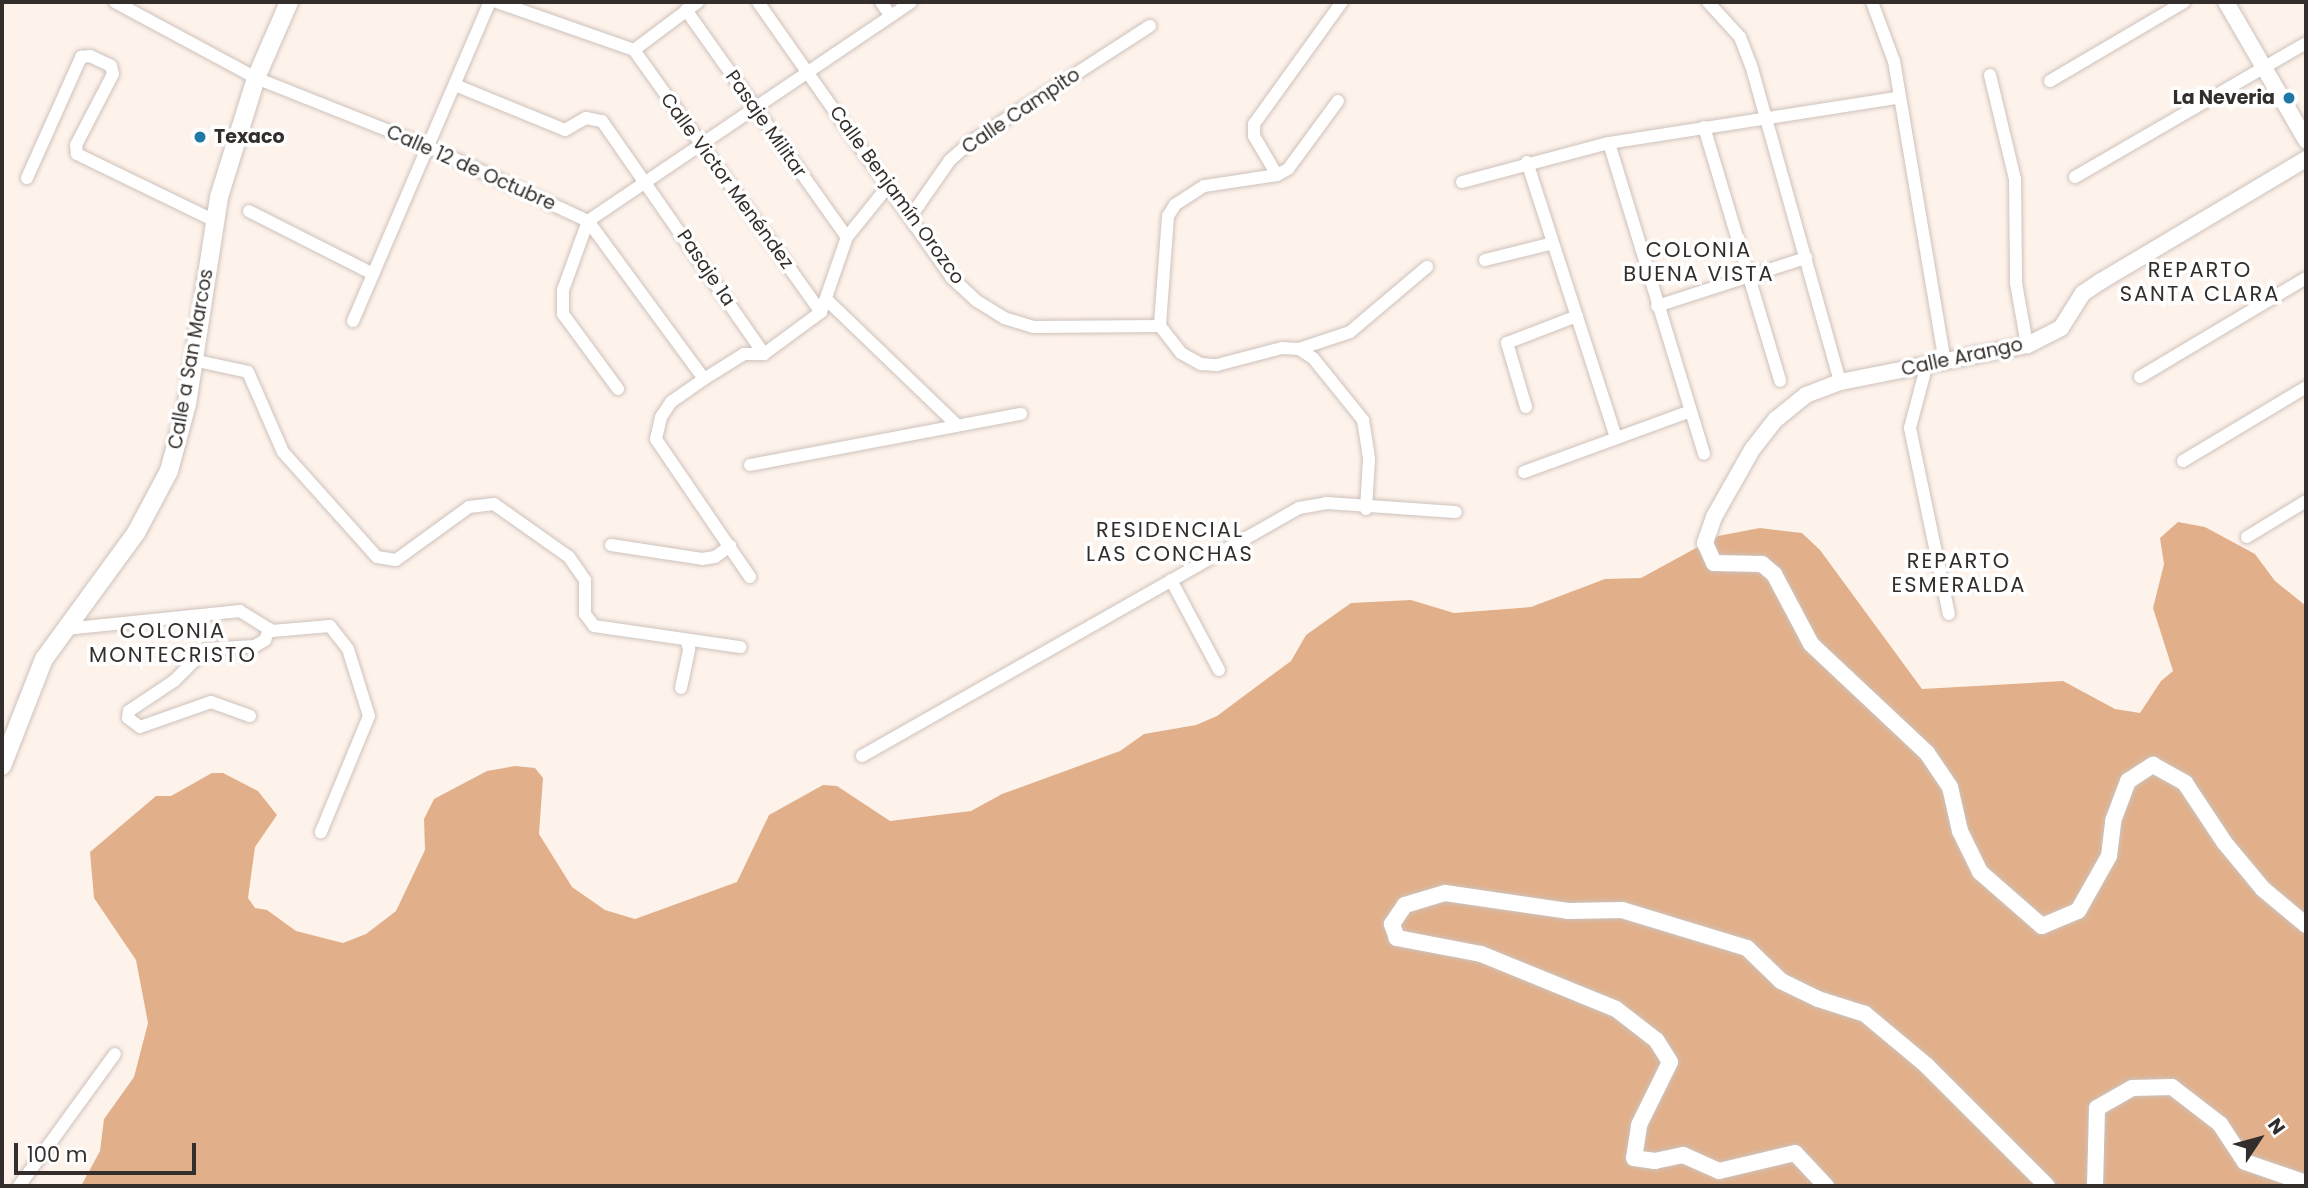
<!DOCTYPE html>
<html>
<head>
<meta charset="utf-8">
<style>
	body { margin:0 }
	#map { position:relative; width:2308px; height:1188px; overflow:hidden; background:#fef3eb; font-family:Poppins,sans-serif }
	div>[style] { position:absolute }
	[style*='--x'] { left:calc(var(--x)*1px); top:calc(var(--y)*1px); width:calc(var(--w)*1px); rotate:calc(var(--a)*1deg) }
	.forest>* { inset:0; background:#e1b08b }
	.roads { filter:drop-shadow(0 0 2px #cdc2bb) drop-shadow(0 0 2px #cdc2bb) }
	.minor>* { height:12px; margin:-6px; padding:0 6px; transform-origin:6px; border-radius:6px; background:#fff }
	.tertiary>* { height:16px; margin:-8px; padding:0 8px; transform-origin:8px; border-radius:8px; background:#fff }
	.secondary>* { height:18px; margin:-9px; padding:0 9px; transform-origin:9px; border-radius:9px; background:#fff }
	.dots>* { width:19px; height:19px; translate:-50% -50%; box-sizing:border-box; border:4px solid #fff; border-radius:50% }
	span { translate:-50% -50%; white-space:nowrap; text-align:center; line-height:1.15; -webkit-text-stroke:7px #fff; paint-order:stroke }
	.poi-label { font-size:19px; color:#332e2b; font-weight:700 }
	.right { translate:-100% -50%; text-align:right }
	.left { translate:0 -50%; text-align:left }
	.street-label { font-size:19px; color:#332e2b }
	.neighbourhood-label { font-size:21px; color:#332e2b; letter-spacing:2px }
	.frame { position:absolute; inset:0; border:4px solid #332e2b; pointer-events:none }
	.north { position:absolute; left:2224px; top:1104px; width:70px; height:70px; -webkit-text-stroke:5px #fff; paint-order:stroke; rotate:54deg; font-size:19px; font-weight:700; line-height:28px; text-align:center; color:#332e2b }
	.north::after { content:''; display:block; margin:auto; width:24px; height:32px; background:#332e2b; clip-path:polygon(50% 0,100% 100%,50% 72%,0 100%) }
	.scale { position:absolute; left:14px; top:1143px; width:182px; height:32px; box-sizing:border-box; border:4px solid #332e2b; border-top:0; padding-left:9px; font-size:21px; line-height:24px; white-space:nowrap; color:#332e2b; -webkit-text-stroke:5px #fff; paint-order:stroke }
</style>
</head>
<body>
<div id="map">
	<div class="forest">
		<i style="clip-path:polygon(2178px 522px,2205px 527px,2255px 554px,2275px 581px,2306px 606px,2306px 1186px,81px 1186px,100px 1151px,104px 1119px,134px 1077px,148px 1023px,136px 960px,94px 898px,90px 852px,156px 796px,171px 796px,212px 773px,223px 773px,258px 791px,277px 815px,255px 847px,248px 898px,255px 908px,267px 910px,296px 931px,343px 943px,366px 934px,396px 911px,425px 850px,424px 819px,434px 799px,487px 771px,515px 766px,535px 768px,543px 778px,539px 834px,572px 887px,605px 910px,635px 919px,737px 882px,769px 815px,823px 785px,837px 786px,890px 821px,971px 811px,1002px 794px,1120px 751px,1144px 734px,1196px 725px,1217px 716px,1291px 661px,1306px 635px,1351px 603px,1411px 600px,1454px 613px,1531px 607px,1605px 579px,1641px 578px,1718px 536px,1760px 528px,1802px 533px,1820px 550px,1922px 689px,2063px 681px,2115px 709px,2140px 713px,2161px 681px,2173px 671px,2153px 608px,2164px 564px,2160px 538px)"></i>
	</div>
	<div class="roads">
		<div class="minor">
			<i style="--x:115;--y:2;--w:160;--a:28.3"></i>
			<i style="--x:256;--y:78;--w:184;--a:21.7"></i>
			<i style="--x:427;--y:146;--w:178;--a:25"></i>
			<i style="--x:588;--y:221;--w:196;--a:53.7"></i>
			<i style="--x:497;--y:2;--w:145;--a:19.3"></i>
			<i style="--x:758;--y:2;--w:336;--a:54.9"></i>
			<i style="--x:951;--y:277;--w:35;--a:43"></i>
			<i style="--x:977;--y:301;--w:32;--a:32"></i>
			<i style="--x:1004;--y:318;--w:31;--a:17"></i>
			<i style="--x:1034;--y:327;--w:126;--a:-0.5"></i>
			<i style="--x:881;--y:2;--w:16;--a:55"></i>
			<i style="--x:1708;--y:2;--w:47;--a:47.6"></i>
			<i style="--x:1740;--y:37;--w:30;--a:69"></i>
			<i style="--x:1751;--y:65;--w:329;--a:74.3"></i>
			<i style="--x:1872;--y:2;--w:63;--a:69.6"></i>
			<i style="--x:1894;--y:61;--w:304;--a:80.4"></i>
			<i style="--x:686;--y:10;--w:278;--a:54.7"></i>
			<i style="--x:634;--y:50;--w:322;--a:54.5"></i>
			<i style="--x:634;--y:50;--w:80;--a:-36.9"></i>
			<i style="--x:1990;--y:75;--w:107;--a:76.5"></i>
			<i style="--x:2015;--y:179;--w:104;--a:89.4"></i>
			<i style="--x:2016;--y:283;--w:63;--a:79.9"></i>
			<i style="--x:2050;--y:81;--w:156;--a:-30.5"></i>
			<i style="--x:455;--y:85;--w:119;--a:22.2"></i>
			<i style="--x:565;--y:130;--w:24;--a:-30"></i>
			<i style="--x:586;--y:118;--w:16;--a:11"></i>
			<i style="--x:602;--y:121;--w:284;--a:55.2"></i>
			<i style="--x:1338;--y:101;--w:84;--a:126.3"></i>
			<i style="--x:1288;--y:169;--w:13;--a:151"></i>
			<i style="--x:1277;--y:175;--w:74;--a:171.4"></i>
			<i style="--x:1204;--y:186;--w:35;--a:147"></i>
			<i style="--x:1175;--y:205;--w:13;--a:122"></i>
			<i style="--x:1168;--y:216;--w:110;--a:94.2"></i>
			<i style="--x:1160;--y:326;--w:34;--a:52"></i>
			<i style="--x:1181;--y:353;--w:23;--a:29"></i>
			<i style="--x:1201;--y:364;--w:16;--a:4"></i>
			<i style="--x:1217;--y:365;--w:67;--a:-14.7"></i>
			<i style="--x:1282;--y:348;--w:17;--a:3"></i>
			<i style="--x:1299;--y:349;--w:17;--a:33"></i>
			<i style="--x:1313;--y:358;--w:80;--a:51.1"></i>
			<i style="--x:1363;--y:420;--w:39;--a:81"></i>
			<i style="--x:1369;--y:459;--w:50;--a:93.4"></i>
			<i style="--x:1704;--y:127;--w:265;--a:73.3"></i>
			<i style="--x:1609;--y:143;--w:325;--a:73"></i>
			<i style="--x:1527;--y:162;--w:290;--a:72.1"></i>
			<i style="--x:1277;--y:175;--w:45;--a:-120.5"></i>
			<i style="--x:1254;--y:136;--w:12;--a:-90"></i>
			<i style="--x:1254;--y:124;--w:150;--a:-54.2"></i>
			<i style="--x:2075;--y:177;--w:267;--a:-30.1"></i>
			<i style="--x:27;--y:178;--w:133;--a:-65.9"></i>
			<i style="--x:81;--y:57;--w:9;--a:-6"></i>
			<i style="--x:90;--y:56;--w:23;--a:25"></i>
			<i style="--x:111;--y:66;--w:8;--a:76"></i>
			<i style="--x:113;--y:74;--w:80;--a:117.5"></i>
			<i style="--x:76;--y:145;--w:9;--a:84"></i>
			<i style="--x:77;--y:154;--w:153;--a:25.9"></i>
			<i style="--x:1462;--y:182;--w:152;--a:-14.9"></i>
			<i style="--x:1609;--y:143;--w:291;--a:-8.9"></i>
			<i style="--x:249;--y:211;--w:139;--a:26.9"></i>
			<i style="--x:911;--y:216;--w:68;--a:-55.1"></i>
			<i style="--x:950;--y:160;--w:29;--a:-41"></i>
			<i style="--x:972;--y:141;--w:212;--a:-32.9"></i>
			<i style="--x:588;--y:221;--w:390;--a:-34.1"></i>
			<i style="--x:588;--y:221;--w:73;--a:109.9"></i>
			<i style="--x:563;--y:290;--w:24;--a:90"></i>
			<i style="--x:563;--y:314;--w:93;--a:53.7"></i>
			<i style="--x:1485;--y:260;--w:70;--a:-14"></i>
			<i style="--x:826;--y:299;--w:182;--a:43.9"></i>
			<i style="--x:1657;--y:306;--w:157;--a:-17.9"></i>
			<i style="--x:353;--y:321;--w:347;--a:-66.8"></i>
			<i style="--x:1299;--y:349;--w:54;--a:-18.4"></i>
			<i style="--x:1350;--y:332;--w:101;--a:-40.2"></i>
			<i style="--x:193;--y:360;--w:56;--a:12.3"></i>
			<i style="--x:248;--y:372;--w:87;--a:66.4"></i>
			<i style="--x:283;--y:452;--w:141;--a:48.2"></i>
			<i style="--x:377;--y:557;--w:19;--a:9"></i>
			<i style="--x:396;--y:560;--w:90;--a:-36"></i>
			<i style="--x:469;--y:507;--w:25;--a:-7"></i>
			<i style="--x:494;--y:504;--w:92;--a:35.2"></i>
			<i style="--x:569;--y:557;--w:28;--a:55"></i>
			<i style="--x:585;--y:580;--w:34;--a:90"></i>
			<i style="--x:585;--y:614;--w:15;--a:53"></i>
			<i style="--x:594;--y:626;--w:148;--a:8.2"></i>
			<i style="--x:1927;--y:364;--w:66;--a:104.9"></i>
			<i style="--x:1910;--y:428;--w:190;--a:78.2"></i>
			<i style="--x:2140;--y:377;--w:193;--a:-30.8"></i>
			<i style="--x:1526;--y:407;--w:67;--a:-106.5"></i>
			<i style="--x:1507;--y:343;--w:75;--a:-21.1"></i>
			<i style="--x:2183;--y:461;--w:144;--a:-31"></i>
			<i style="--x:750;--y:465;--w:276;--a:-10.7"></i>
			<i style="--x:1524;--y:472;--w:175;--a:-20.1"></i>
			<i style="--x:2247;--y:537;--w:69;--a:-31.4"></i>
			<i style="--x:611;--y:545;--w:92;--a:8.7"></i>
			<i style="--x:702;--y:559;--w:13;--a:-9"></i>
			<i style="--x:715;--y:557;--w:19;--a:-36"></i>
			<i style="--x:750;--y:577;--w:167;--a:-124.3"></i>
			<i style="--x:656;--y:439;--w:23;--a:-77"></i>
			<i style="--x:661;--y:417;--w:18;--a:-56"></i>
			<i style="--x:671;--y:402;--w:40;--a:-34.9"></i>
			<i style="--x:704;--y:379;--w:47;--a:-32"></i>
			<i style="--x:744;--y:354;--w:20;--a:0"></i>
			<i style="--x:764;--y:354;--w:71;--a:-36.4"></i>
			<i style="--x:821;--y:312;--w:79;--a:-70.9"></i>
			<i style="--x:847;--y:237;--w:67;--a:-51.1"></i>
			<i style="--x:1171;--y:580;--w:102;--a:61.9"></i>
			<i style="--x:65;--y:629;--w:176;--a:-5.9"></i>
			<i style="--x:240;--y:611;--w:38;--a:32"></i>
			<i style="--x:272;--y:631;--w:58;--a:-4.9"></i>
			<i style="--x:330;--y:626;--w:29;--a:52"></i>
			<i style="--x:348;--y:649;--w:70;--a:72.6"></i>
			<i style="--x:369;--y:716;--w:126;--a:112.5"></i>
			<i style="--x:681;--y:688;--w:40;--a:-78"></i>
			<i style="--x:689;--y:649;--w:10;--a:-107"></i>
			<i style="--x:250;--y:716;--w:41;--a:-160.3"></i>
			<i style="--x:211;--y:702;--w:75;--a:160.6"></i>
			<i style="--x:140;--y:727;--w:15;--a:-143"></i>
			<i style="--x:128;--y:718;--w:7;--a:-82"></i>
			<i style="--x:129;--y:711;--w:54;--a:-33.7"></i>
			<i style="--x:174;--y:681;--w:45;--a:-45"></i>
			<i style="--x:206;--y:649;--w:49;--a:-3.5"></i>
			<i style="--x:255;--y:646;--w:12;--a:-31"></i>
			<i style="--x:265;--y:640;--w:12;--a:-70"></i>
			<i style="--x:862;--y:756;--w:502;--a:-29.58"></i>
			<i style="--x:1299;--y:508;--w:27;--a:-10"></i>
			<i style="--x:1326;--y:503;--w:130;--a:4"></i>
			<i style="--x:19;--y:1186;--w:163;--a:-54"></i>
		</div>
		<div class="tertiary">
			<i style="--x:2226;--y:2;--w:160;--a:59.9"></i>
			<i style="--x:2306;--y:159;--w:239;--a:149.2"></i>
			<i style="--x:2101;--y:281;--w:22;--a:146"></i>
			<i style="--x:2083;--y:293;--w:41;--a:122.2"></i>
			<i style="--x:2061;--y:328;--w:38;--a:153"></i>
			<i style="--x:2027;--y:345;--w:191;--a:168.8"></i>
			<i style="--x:1840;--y:382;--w:36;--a:159"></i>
			<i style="--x:1806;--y:395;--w:38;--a:141"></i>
			<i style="--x:1776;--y:419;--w:37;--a:128"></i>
			<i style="--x:1753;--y:448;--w:79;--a:119.5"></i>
			<i style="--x:1714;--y:517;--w:28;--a:109"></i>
			<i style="--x:1705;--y:543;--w:22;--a:66"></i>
			<i style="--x:1714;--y:563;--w:48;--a:1.2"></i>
			<i style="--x:1762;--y:564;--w:16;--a:40"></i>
			<i style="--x:1774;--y:574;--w:79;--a:62.1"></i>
			<i style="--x:1811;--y:644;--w:159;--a:43.2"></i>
			<i style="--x:1927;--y:753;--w:41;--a:55.9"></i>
			<i style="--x:1950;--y:787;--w:45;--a:77.2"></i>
			<i style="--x:1960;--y:831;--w:46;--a:64"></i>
			<i style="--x:1980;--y:872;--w:82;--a:41.1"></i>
			<i style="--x:2042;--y:926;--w:39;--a:-23"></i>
			<i style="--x:2078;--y:911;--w:63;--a:-60.6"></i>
			<i style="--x:2109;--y:856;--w:35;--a:-83"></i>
			<i style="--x:2113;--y:821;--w:43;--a:-69.4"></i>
			<i style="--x:2128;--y:781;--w:30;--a:-33"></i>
			<i style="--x:2153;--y:765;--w:37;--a:29"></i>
			<i style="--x:2185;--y:783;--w:71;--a:56.5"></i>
			<i style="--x:2224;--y:842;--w:61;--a:50.3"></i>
			<i style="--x:2263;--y:889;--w:56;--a:39.9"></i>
			<i style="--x:1826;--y:1186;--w:45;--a:-133.2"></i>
			<i style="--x:1795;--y:1153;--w:78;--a:166.7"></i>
			<i style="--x:1719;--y:1171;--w:39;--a:-156"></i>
			<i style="--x:1683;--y:1155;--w:29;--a:168"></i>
			<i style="--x:1655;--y:1161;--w:21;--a:-172"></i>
			<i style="--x:1634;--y:1158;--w:33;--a:-81"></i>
			<i style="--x:1639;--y:1125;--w:70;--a:-63.8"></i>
			<i style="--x:1670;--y:1062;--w:26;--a:-122"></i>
			<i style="--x:1656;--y:1040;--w:51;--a:-142.2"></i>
			<i style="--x:1616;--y:1009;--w:146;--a:-157.8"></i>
			<i style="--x:1481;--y:954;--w:86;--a:-169.2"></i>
			<i style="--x:1397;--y:938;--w:15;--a:-110"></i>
			<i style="--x:1392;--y:924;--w:23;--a:-56"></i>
			<i style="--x:1405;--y:905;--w:42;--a:-16.7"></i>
			<i style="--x:1445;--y:893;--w:124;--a:8.3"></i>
			<i style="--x:1568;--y:911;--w:54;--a:-1.1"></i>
			<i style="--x:1622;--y:910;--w:131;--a:16.9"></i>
			<i style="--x:1747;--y:948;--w:47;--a:44.1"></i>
			<i style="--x:1781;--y:981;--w:41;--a:25.9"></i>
			<i style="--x:1818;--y:999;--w:49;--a:17.7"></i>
			<i style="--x:1865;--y:1014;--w:80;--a:39.9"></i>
			<i style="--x:1926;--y:1065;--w:171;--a:45"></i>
			<i style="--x:2095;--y:1186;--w:78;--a:-88.5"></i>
			<i style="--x:2097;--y:1108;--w:40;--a:-29.7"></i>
			<i style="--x:2132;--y:1088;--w:40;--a:-1.4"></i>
			<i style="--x:2172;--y:1087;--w:61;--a:37.6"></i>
			<i style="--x:2220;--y:1124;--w:45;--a:56.7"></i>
			<i style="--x:2245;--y:1162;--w:65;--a:19"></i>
		</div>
		<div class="secondary">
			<i style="--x:2;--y:766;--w:115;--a:-68.6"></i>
			<i style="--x:44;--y:659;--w:156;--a:-53.9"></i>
			<i style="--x:136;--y:533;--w:70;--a:-62"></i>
			<i style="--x:169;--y:471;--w:69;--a:-75"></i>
			<i style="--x:187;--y:404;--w:209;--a:-81.2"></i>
			<i style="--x:219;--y:197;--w:125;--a:-72.7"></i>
			<i style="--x:256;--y:78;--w:83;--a:-66.5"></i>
		</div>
	</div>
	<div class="dots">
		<i style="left:2289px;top:98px;background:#2078a7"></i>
		<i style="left:200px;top:137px;background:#2078a7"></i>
	</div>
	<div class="poi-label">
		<span class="right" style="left:2275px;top:98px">La Neveria</span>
		<span class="left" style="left:214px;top:137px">Texaco</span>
	</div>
	<div class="street-label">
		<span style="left:1021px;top:111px;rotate:-34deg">Calle Campito</span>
		<span style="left:766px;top:124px;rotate:55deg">Pasaje Militar</span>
		<span style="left:471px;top:168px;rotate:24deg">Calle 12 de Octubre</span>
		<span style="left:727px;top:181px;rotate:54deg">Calle Victor Menéndez</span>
		<span style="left:897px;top:195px;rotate:54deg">Calle Benjamín Orozco</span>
		<span style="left:706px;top:268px;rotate:56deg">Pasaje 1a</span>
		<span style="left:1962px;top:357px;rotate:-12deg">Calle Arango</span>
		<span style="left:191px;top:359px;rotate:-80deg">Calle a San Marcos</span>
	</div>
	<div class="neighbourhood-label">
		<span style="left:1699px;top:262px">COLONIA<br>BUENA VISTA</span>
		<span style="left:2200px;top:282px">REPARTO<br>SANTA CLARA</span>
		<span style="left:1170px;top:542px">RESIDENCIAL<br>LAS CONCHAS</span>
		<span style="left:1959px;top:573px">REPARTO<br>ESMERALDA</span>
		<span style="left:173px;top:643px">COLONIA<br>MONTECRISTO</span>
	</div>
	<div class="frame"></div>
	<div class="north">N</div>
	<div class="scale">100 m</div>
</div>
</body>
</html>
